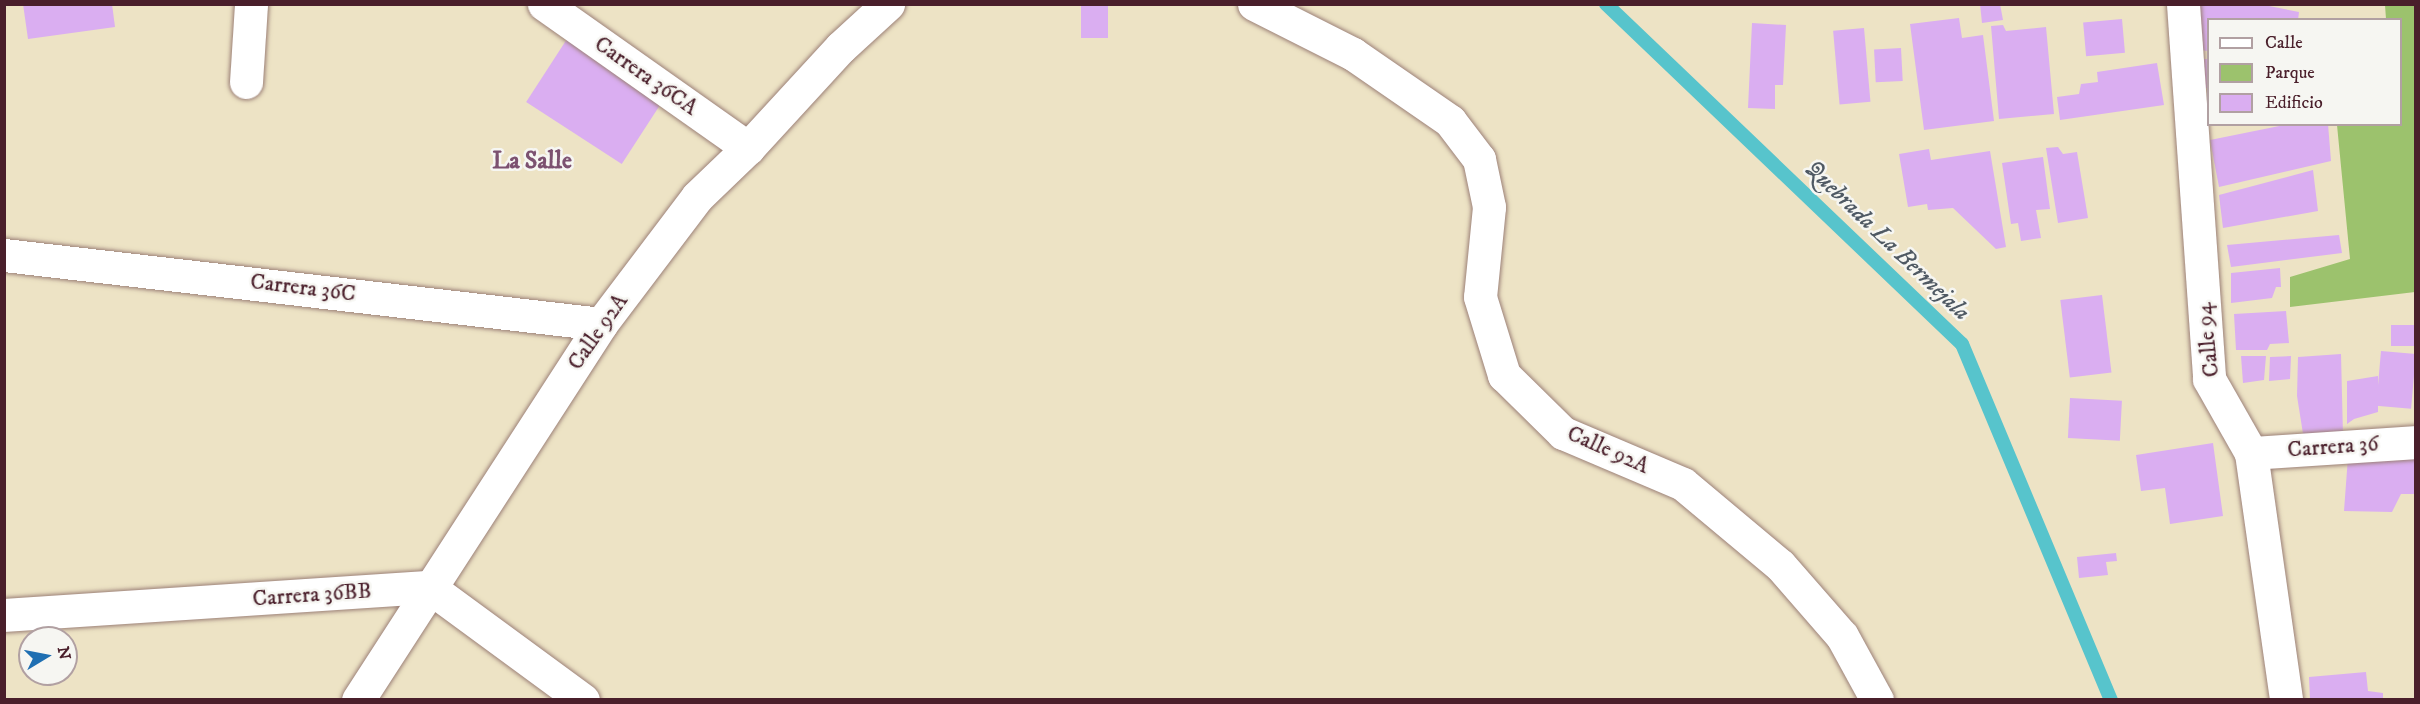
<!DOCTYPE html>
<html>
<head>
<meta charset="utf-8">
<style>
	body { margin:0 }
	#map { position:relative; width:2420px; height:704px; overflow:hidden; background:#ede3c5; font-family:"IM FELL DW Pica",serif }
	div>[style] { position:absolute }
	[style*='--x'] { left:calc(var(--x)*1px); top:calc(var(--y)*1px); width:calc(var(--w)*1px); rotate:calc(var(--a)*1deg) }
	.green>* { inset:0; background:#9cc26d }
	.stream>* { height:14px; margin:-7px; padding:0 7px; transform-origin:7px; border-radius:7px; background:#57c4cc }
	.building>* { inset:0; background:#daaef1; transform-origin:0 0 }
	.roads { filter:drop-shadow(0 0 2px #9c8178) drop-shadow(0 0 2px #9c8178) }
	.street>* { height:33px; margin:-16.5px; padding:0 16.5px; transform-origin:16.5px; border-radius:16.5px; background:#fff }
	span { translate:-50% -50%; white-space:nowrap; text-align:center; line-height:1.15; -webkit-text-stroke:5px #f6f6f2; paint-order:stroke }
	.street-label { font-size:22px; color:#4a1f2b }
	.neighbourhood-label { font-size:24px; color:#7c5170; font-weight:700 }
	.water-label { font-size:24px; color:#4f5963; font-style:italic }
	.frame { position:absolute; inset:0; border:6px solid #4a1f2b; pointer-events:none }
	.legend { position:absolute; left:2207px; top:18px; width:195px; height:108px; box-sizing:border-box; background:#f6f6f2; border:2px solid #b1a0a2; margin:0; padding:8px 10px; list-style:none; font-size:18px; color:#4a1f2b }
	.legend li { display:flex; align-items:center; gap:12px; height:30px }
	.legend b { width:30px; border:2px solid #b1a0a2 }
	.north { position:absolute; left:18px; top:626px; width:60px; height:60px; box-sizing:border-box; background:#f6f6f2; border:2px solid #b1a0a2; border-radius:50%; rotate:80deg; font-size:16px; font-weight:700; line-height:24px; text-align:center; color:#4a1f2b }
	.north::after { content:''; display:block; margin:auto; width:21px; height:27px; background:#1f6fb2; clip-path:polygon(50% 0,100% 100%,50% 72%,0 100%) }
</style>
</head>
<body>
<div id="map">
	<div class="green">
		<i style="clip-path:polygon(2385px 5px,2415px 5px,2415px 292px,2290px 307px,2290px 277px,2350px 259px,2337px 125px,2400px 124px,2400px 20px,2386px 19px)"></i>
	</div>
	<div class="stream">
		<i style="--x:1606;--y:4;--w:492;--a:43.7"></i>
		<i style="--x:1962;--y:344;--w:386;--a:67.3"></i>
	</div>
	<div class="building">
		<i style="clip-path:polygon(23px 4px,112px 4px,115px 27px,28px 39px)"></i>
		<i style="left:1081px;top:4px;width:27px;height:34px"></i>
		<i style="clip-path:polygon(1980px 4px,2000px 4px,2003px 20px,1982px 23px)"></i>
		<i style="clip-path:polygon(2197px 4px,2259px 4px,2299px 12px,2298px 20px,2208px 20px,2208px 51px,2199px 50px)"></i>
		<i style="clip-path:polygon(1959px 18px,1962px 38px,1983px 35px,1994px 121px,1924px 130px,1910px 24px)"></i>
		<i style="left:2122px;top:19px;width:34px;height:39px;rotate:85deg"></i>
		<i style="clip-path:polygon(1752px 23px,1786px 25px,1783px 85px,1775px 85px,1775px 109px,1748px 108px)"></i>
		<i style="clip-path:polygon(2003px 25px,2006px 31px,2046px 27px,2054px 114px,1999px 119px,1991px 26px)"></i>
		<i style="left:1864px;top:28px;width:74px;height:31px;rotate:85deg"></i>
		<i style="left:567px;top:39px;width:114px;height:75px;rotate:33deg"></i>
		<i style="left:1901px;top:48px;width:33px;height:27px;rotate:87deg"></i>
		<i style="clip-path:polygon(2201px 59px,2208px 59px,2208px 88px,2204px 88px)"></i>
		<i style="clip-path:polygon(2157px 63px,2164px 105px,2060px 120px,2057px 97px,2079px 94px,2081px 84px,2098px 82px,2097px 72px)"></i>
		<i style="clip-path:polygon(2289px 124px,2328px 124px,2331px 161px,2219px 187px,2210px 140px)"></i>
		<i style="clip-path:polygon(2058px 147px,2063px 154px,2077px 152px,2088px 218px,2058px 223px,2046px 148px)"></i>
		<i style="clip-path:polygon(1929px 149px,1931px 160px,1990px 151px,2006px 247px,1996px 249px,1953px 208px,1928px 210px,1927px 204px,1908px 207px,1899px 154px)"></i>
		<i style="clip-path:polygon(2043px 157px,2050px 209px,2036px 210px,2041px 238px,2021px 241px,2018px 223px,2011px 224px,2002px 163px)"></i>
		<i style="clip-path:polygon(2313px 170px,2318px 211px,2223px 228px,2219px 195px)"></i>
		<i style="clip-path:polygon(2339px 235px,2342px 253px,2231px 267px,2227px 245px)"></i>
		<i style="clip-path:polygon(2280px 268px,2281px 287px,2276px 287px,2272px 298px,2231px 303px,2231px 273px)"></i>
		<i style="left:2102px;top:295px;width:78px;height:42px;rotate:83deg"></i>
		<i style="clip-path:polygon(2286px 311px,2289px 343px,2270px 344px,2267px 350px,2236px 350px,2234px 314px)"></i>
		<i style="left:2416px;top:325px;width:21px;height:25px;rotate:90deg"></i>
		<i style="left:2381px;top:351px;width:35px;height:55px;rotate:5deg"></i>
		<i style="clip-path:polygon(2341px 354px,2343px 436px,2304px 440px,2297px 396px,2298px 357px)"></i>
		<i style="clip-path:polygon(2241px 356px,2266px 356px,2264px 380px,2243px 383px)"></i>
		<i style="clip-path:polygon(2291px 356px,2290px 379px,2269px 381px,2270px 357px)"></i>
		<i style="clip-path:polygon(2378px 376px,2378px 412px,2354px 419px,2347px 424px,2347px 381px)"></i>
		<i style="left:2070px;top:398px;width:52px;height:40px;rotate:3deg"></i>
		<i style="clip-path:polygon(2213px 443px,2223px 516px,2170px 524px,2165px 488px,2141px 491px,2136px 455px)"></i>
		<i style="clip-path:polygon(2348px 457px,2416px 459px,2416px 494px,2401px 494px,2392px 512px,2344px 511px)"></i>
		<i style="clip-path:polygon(2116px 553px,2117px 561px,2106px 562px,2108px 575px,2079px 578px,2077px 557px)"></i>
		<i style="clip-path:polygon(2366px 672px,2368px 691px,2383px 693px,2383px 700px,2310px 700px,2309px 677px)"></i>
	</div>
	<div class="roads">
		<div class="street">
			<i style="--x:544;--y:4;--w:250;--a:35.2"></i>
			<i style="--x:1254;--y:4;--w:111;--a:26.8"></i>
			<i style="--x:1353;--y:54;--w:118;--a:34.6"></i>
			<i style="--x:1450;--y:121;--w:48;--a:52.7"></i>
			<i style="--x:1479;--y:159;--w:49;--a:78.2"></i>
			<i style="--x:1489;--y:207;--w:90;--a:95.7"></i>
			<i style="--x:1480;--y:297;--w:82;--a:72.9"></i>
			<i style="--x:1504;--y:375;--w:83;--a:44.5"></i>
			<i style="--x:1563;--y:433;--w:130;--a:23"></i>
			<i style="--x:1683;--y:484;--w:126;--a:39.9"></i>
			<i style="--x:1780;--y:565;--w:94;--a:48.9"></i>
			<i style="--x:1842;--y:636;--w:73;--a:61.3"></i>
			<i style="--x:2183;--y:4;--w:376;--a:86"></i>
			<i style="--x:2209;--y:379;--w:85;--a:60.4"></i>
			<i style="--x:2251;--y:453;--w:249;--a:81.9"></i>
			<i style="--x:246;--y:82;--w:78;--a:-86.3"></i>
			<i style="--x:4;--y:255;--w:601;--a:6.59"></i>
			<i style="--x:2251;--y:453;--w:165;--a:-3.8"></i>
			<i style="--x:4;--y:615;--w:426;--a:-3.8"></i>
			<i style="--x:429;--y:587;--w:191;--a:36.3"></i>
			<i style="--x:358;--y:700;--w:448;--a:-57.1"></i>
			<i style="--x:601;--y:324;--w:159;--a:-52.9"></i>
			<i style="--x:697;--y:197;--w:71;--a:-43.9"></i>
			<i style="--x:748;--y:148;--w:137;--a:-47.4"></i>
			<i style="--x:841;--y:47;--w:64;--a:-42.5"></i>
		</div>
	</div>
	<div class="street-label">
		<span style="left:646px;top:76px;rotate:35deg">Carrera 36CA</span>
		<span style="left:303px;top:288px;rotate:7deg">Carrera 36C</span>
		<span style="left:598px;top:332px;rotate:-55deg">Calle 92A</span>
		<span style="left:2208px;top:340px;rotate:-96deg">Calle 94</span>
		<span style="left:2333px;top:447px;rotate:-4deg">Carrera 36</span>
		<span style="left:1608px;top:450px;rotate:24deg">Calle 92A</span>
		<span style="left:312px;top:595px;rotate:-4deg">Carrera 36BB</span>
	</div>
	<div class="neighbourhood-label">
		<span style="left:532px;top:162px">La Salle</span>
	</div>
	<div class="water-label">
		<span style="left:1887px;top:241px;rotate:44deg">Quebrada La Bermejala</span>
	</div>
	<div class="frame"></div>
	<ul class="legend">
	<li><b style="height:8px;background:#fff"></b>Calle</li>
	<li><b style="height:16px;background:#9cc26d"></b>Parque</li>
	<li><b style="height:16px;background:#daaef1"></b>Edificio</li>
	</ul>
	<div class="north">N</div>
</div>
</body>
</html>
